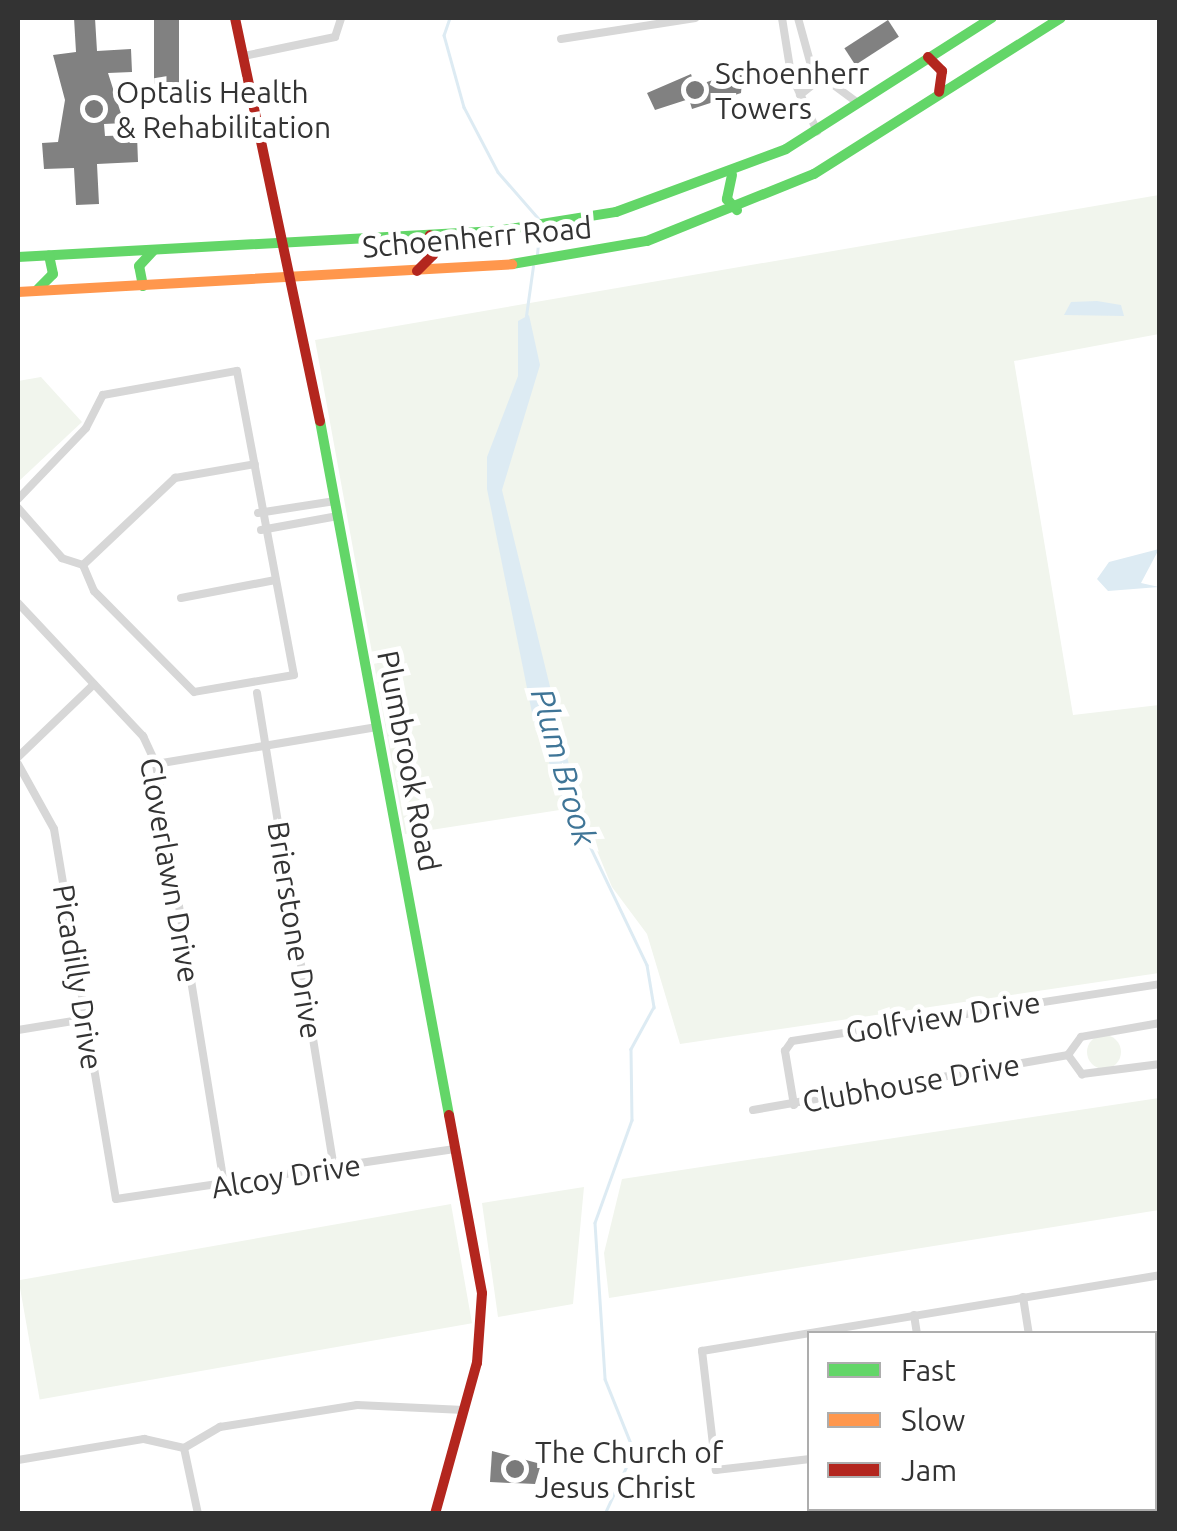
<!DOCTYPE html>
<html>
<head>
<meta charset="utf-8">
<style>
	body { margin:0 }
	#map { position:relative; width:1177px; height:1531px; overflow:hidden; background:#fff; font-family:Ubuntu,sans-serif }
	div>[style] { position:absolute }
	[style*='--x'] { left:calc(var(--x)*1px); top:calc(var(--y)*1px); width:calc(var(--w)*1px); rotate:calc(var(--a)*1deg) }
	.green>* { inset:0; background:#f1f5ed; transform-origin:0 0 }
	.round { border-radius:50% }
	.water>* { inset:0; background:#ddebf3 }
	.stream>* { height:2.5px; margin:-1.25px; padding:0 1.25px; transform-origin:1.25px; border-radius:1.25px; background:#ddebf3 }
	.building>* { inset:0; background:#818181; transform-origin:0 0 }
	.street>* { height:8px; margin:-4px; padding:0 4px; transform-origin:4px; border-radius:4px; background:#d7d7d7 }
	.fast>* { height:10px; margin:-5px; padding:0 5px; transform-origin:5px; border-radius:5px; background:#63d668 }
	.slow>* { height:10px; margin:-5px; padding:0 5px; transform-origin:5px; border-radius:5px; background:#ff974d }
	.jam>* { height:10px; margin:-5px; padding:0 5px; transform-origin:5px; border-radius:5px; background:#b3261e }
	.dots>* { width:28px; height:28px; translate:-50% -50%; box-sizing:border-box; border:5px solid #fff; border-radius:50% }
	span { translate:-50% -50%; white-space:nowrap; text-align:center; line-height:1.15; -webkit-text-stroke:10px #fff; paint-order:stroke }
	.poi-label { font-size:30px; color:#333 }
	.left { translate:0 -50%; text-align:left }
	.street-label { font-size:30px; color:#333 }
	.water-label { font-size:32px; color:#3f7597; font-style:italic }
	.frame { position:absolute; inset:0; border:20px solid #333; pointer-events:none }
	.legend { position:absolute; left:807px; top:1331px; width:350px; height:180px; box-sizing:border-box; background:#fff; border:2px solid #adadad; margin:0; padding:12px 18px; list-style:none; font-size:30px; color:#333 }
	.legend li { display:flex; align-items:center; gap:20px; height:50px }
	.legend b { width:50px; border:2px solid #adadad }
</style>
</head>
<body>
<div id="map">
	<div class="green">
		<i style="clip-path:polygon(1159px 195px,1159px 334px,1014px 361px,1073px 715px,1159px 705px,1159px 973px,680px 1044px,647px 934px,612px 887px,579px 807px,405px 834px,315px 340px)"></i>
		<i style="clip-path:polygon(41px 377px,82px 422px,18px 482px,18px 381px)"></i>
		<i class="round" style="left:1087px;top:1035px;width:34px;height:34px"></i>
		<i style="clip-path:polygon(1159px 1098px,1159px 1210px,609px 1298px,604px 1253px,622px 1179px)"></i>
		<i style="clip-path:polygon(584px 1187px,573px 1304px,498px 1317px,482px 1203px)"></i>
		<i style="left:451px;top:1204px;width:121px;height:439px;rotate:80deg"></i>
	</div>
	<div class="water">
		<i style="clip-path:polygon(1097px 301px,1121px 305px,1124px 316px,1064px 315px,1071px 302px)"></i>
		<i style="clip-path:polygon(529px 315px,540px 365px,502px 490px,573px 781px,562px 798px,533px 718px,487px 489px,487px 457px,518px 376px,518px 321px)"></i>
		<i style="clip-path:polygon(1159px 549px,1141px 583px,1159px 587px,1108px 591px,1097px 579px,1109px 562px)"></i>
	</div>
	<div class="stream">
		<i style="--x:450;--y:18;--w:18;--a:109"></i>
		<i style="--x:444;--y:35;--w:75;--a:74.5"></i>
		<i style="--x:464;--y:107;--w:73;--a:62.4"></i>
		<i style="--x:498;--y:172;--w:62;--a:48.9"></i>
		<i style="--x:537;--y:254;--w:27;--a:-84"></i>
		<i style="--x:526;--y:316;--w:50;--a:-82"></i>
		<i style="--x:567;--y:798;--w:185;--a:64.4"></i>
		<i style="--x:647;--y:965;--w:43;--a:80.5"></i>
		<i style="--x:654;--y:1007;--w:48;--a:118.7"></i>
		<i style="--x:631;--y:1049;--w:71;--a:89.2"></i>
		<i style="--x:632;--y:1120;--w:109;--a:109.8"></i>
		<i style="--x:595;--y:1223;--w:156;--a:86.3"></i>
		<i style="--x:605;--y:1379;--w:78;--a:68.1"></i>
		<i style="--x:634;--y:1451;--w:69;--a:114.7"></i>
	</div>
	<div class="building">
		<i style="clip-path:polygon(74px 18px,95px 18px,97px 51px,131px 49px,132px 72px,108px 73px,124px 123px,104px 124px,105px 136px,137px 135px,138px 162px,97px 164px,99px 204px,76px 205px,74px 168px,44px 169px,42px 143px,58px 142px,65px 100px,53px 55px,76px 52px)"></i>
		<i style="left:154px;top:18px;width:25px;height:74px"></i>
		<i style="left:888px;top:20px;width:20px;height:52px;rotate:57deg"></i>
		<i style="clip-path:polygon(743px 70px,741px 93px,692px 109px,689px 99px,655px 110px,647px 93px,691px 74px,695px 86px)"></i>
		<i style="clip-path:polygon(492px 1451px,541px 1464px,535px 1484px,490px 1482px)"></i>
	</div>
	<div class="street">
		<i style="--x:782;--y:18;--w:57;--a:80.9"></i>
		<i style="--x:791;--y:74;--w:63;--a:65.5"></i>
		<i style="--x:798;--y:18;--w:53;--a:74.6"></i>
		<i style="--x:812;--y:69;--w:57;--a:36.5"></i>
		<i style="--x:561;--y:39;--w:136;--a:-8.9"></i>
		<i style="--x:244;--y:56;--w:93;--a:-11.8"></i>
		<i style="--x:335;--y:37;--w:20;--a:-72"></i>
		<i style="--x:800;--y:95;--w:26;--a:-39"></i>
		<i style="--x:18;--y:499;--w:98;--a:-46.2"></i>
		<i style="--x:86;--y:428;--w:37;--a:-63"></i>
		<i style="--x:103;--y:395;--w:136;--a:-10.2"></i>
		<i style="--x:237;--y:371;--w:309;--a:79.4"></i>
		<i style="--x:294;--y:675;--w:101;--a:170.4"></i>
		<i style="--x:194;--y:692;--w:142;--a:-134.7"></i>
		<i style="--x:94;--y:591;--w:28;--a:-113"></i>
		<i style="--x:83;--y:565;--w:22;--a:-162"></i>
		<i style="--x:62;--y:558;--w:67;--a:-131.3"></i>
		<i style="--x:258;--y:513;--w:78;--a:-8.9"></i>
		<i style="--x:261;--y:530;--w:78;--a:-10.3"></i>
		<i style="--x:83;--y:565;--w:127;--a:-43.4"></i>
		<i style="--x:175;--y:478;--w:81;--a:-9.9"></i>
		<i style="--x:181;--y:598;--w:96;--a:-10.8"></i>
		<i style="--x:18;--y:603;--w:183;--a:46.8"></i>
		<i style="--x:143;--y:736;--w:31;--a:65"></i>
		<i style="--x:156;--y:764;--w:427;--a:80.8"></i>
		<i style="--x:257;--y:693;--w:481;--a:80.8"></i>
		<i style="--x:18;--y:757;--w:105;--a:-43.8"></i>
		<i style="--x:18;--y:764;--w:74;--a:61"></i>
		<i style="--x:54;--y:829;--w:375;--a:80.5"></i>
		<i style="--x:116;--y:1199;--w:344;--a:-8.4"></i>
		<i style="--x:156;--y:764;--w:224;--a:-9.5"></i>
		<i style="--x:1160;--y:1023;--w:80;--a:170"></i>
		<i style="--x:1081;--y:1037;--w:22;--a:126"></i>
		<i style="--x:1068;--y:1055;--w:24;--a:54"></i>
		<i style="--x:1082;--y:1074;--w:79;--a:-7.3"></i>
		<i style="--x:18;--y:1030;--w:68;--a:-9.3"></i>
		<i style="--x:794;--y:1105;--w:55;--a:-99.5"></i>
		<i style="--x:785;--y:1051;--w:12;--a:-55"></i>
		<i style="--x:792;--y:1041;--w:372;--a:-8.8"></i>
		<i style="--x:753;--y:1110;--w:320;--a:-9.9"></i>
		<i style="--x:1023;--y:1297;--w:37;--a:81"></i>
		<i style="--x:914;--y:1315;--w:19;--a:81"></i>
		<i style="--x:1154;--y:1402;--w:6;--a:-9"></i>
		<i style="--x:184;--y:1448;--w:42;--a:-30.3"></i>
		<i style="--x:220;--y:1427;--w:139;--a:-9.1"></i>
		<i style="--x:357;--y:1405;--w:107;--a:2.7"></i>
		<i style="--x:184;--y:1448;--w:67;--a:78"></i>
		<i style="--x:810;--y:1459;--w:95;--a:173.3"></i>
		<i style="--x:716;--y:1470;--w:120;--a:-96.7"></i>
		<i style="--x:702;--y:1351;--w:464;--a:-9.4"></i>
		<i style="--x:18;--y:1460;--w:128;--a:-9.5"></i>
		<i style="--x:144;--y:1439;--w:41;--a:12.7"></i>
		<i style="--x:955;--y:1508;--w:6;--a:81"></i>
	</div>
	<div class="fast">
		<i style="--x:732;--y:175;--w:25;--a:102"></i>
		<i style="--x:727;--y:199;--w:15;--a:48"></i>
		<i style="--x:18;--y:257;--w:480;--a:-3.1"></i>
		<i style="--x:497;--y:231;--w:121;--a:-9.1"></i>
		<i style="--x:616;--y:212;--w:181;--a:-20.3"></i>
		<i style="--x:786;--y:149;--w:244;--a:-32.5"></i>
		<i style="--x:512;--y:264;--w:137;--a:-9.7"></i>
		<i style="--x:647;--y:241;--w:180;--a:-21.9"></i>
		<i style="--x:814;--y:174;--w:292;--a:-32.3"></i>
		<i style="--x:143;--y:286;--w:20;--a:-101"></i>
		<i style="--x:139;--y:266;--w:22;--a:-47"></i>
		<i style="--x:38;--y:289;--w:21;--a:-45"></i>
		<i style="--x:53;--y:274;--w:19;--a:-102"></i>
		<i style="--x:320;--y:421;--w:706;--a:79.47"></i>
	</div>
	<div class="slow">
		<i style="--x:18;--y:292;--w:495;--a:-3.2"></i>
	</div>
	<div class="jam">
		<i style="--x:235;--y:18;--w:412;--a:78.1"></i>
		<i style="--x:928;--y:57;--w:20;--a:45"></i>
		<i style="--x:942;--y:71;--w:21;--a:98"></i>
		<i style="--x:417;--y:271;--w:23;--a:-45"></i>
		<i style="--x:433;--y:255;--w:20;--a:-99"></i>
		<i style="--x:435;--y:1514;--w:157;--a:-74.5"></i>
		<i style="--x:477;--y:1363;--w:70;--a:-85.9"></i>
		<i style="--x:482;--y:1293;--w:181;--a:-100.5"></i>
	</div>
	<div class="dots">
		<i style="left:695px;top:90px;background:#7a7a7a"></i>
		<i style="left:94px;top:109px;background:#7a7a7a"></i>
		<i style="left:515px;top:1469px;background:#7a7a7a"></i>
	</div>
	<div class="poi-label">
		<span class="left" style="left:715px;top:90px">Schoenherr<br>Towers</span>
		<span class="left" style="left:116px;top:109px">Optalis Health<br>&amp; Rehabilitation</span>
		<span class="left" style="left:535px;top:1469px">The Church of<br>Jesus Christ</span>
	</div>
	<div class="street-label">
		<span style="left:477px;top:237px;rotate:-5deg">Schoenherr Road</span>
		<span style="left:409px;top:761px;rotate:79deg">Plumbrook Road</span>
		<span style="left:170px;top:870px;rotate:80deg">Cloverlawn Drive</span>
		<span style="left:295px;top:930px;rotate:81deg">Brierstone Drive</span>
		<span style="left:78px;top:977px;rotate:81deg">Picadilly Drive</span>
		<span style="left:943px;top:1017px;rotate:-9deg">Golfview Drive</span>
		<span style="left:911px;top:1083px;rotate:-10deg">Clubhouse Drive</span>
		<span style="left:286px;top:1176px;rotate:-9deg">Alcoy Drive</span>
	</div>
	<div class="water-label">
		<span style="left:564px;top:767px;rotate:74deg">Plum Brook</span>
	</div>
	<div class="frame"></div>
	<ul class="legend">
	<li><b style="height:12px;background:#63d668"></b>Fast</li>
	<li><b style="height:12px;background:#ff974d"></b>Slow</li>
	<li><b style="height:12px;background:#b3261e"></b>Jam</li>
	</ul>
</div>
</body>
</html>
